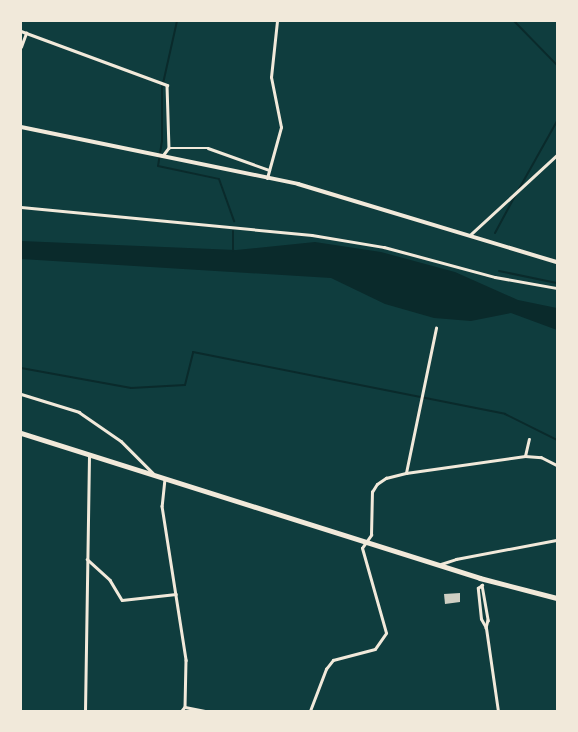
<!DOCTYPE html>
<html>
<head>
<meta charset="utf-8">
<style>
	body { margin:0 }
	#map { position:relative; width:578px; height:732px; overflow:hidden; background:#0f3d3e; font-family:Rubik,sans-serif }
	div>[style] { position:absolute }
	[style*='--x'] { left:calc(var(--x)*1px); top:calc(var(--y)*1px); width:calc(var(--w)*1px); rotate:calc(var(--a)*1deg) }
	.water>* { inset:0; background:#0a2a2b }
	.stream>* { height:2px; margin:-1px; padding:0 1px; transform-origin:1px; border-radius:1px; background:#0a2a2b }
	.building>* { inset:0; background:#cfcfc3 }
	.minor>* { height:2.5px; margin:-1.25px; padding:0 1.25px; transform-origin:1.25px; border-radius:1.25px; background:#f1e9da }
	.tertiary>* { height:3px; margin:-1.5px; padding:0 1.5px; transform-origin:1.5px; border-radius:1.5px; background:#f1e9da }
	.secondary>* { height:4px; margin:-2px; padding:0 2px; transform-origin:2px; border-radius:2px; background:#f1e9da }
	.trunk>* { height:4.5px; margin:-2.25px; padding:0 2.25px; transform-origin:2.25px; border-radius:2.25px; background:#f1e9da }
	span { translate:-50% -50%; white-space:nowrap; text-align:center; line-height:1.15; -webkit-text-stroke:5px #f1e9da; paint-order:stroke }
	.frame { position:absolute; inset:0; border:22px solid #f1e9da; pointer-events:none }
</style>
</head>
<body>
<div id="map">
	<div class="water">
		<i style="clip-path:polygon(21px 241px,236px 250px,315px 242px,381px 252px,455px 272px,518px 300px,557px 308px,557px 330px,511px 313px,471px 321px,434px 318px,385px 304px,331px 278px,21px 259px)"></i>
	</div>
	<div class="stream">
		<i style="--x:177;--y:21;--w:69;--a:102.6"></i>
		<i style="--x:162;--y:88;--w:53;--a:90"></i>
		<i style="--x:162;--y:141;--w:25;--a:99"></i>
		<i style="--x:158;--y:166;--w:62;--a:12"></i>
		<i style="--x:219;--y:179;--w:45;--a:70.3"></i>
		<i style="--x:514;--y:21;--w:62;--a:45.7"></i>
		<i style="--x:519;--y:189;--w:78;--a:-60.8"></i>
		<i style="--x:495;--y:233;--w:44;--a:-61.7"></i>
		<i style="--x:233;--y:251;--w:20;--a:-90"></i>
		<i style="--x:499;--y:271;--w:59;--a:11.7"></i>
		<i style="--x:21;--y:368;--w:112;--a:10.3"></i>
		<i style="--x:131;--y:388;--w:54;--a:-3.2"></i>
		<i style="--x:185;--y:385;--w:34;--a:-76"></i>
		<i style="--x:193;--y:352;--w:318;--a:11.2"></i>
		<i style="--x:505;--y:414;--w:58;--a:26.6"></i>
	</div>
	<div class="building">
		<i style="clip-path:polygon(460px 593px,460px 602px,445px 604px,444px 594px)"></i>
	</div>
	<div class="minor">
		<i style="--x:21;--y:31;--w:156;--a:20.3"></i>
		<i style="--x:167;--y:85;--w:63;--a:88.2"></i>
		<i style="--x:169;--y:148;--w:10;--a:127"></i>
		<i style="--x:21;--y:47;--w:15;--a:-70"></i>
		<i style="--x:169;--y:148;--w:39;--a:0"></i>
		<i style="--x:208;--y:148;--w:65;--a:19.8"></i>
		<i style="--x:21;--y:207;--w:292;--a:5.5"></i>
		<i style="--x:312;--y:235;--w:73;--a:9.5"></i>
		<i style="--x:384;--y:247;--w:115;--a:15.1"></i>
		<i style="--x:495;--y:277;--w:63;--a:10.1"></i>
		<i style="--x:470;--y:235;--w:118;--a:-42.6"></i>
		<i style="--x:79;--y:412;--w:51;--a:34.6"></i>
		<i style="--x:121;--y:441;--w:45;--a:45"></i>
		<i style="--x:525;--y:456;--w:17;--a:-77"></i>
		<i style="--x:406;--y:473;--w:148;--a:-78.3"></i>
		<i style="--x:165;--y:479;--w:27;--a:96"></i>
		<i style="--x:162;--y:506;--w:156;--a:81.1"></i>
		<i style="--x:186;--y:660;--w:47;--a:91.2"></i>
		<i style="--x:185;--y:707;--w:5;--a:127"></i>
		<i style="--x:87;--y:559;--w:31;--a:42"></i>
		<i style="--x:110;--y:580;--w:23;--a:59"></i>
		<i style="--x:122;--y:600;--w:54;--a:-6.3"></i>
		<i style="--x:441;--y:564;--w:16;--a:-18"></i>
		<i style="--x:456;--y:559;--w:103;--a:-10.7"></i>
		<i style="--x:482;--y:585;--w:36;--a:80"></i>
		<i style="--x:488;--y:620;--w:8;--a:104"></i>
		<i style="--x:486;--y:628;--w:10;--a:-119"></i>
		<i style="--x:481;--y:619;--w:31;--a:-96"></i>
		<i style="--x:478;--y:588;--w:5;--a:-37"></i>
		<i style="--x:185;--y:707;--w:20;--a:11"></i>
		<i style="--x:310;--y:711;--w:45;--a:-69.1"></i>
		<i style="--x:326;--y:669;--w:11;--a:-52"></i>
		<i style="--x:333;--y:660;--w:43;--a:-14.7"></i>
		<i style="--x:375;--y:649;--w:19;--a:-55"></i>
		<i style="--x:386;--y:633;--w:88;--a:-105.8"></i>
		<i style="--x:362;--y:548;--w:16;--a:-55"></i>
		<i style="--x:371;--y:535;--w:43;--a:-88.7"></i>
		<i style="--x:372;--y:492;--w:9;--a:-58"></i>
		<i style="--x:377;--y:484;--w:11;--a:-34"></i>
		<i style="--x:386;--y:478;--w:21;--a:-14"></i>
		<i style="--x:406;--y:473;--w:120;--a:-8.1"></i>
		<i style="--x:525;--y:456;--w:16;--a:4"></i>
		<i style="--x:541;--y:457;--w:18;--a:27"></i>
	</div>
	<div class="tertiary">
		<i style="--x:267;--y:178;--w:53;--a:-74.6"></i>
		<i style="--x:281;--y:127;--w:51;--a:-101.3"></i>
		<i style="--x:271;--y:77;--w:56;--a:-83.9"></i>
		<i style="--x:21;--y:394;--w:61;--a:17.2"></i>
		<i style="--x:486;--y:628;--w:84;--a:81.8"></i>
		<i style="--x:85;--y:711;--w:255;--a:-89.1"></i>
	</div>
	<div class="secondary">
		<i style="--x:21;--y:127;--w:283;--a:11.6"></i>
		<i style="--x:298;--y:184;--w:270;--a:16.8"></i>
	</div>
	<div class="trunk">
		<i style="--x:21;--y:433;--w:481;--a:17.5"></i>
		<i style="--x:480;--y:578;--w:80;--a:14.6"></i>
	</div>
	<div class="frame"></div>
</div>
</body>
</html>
